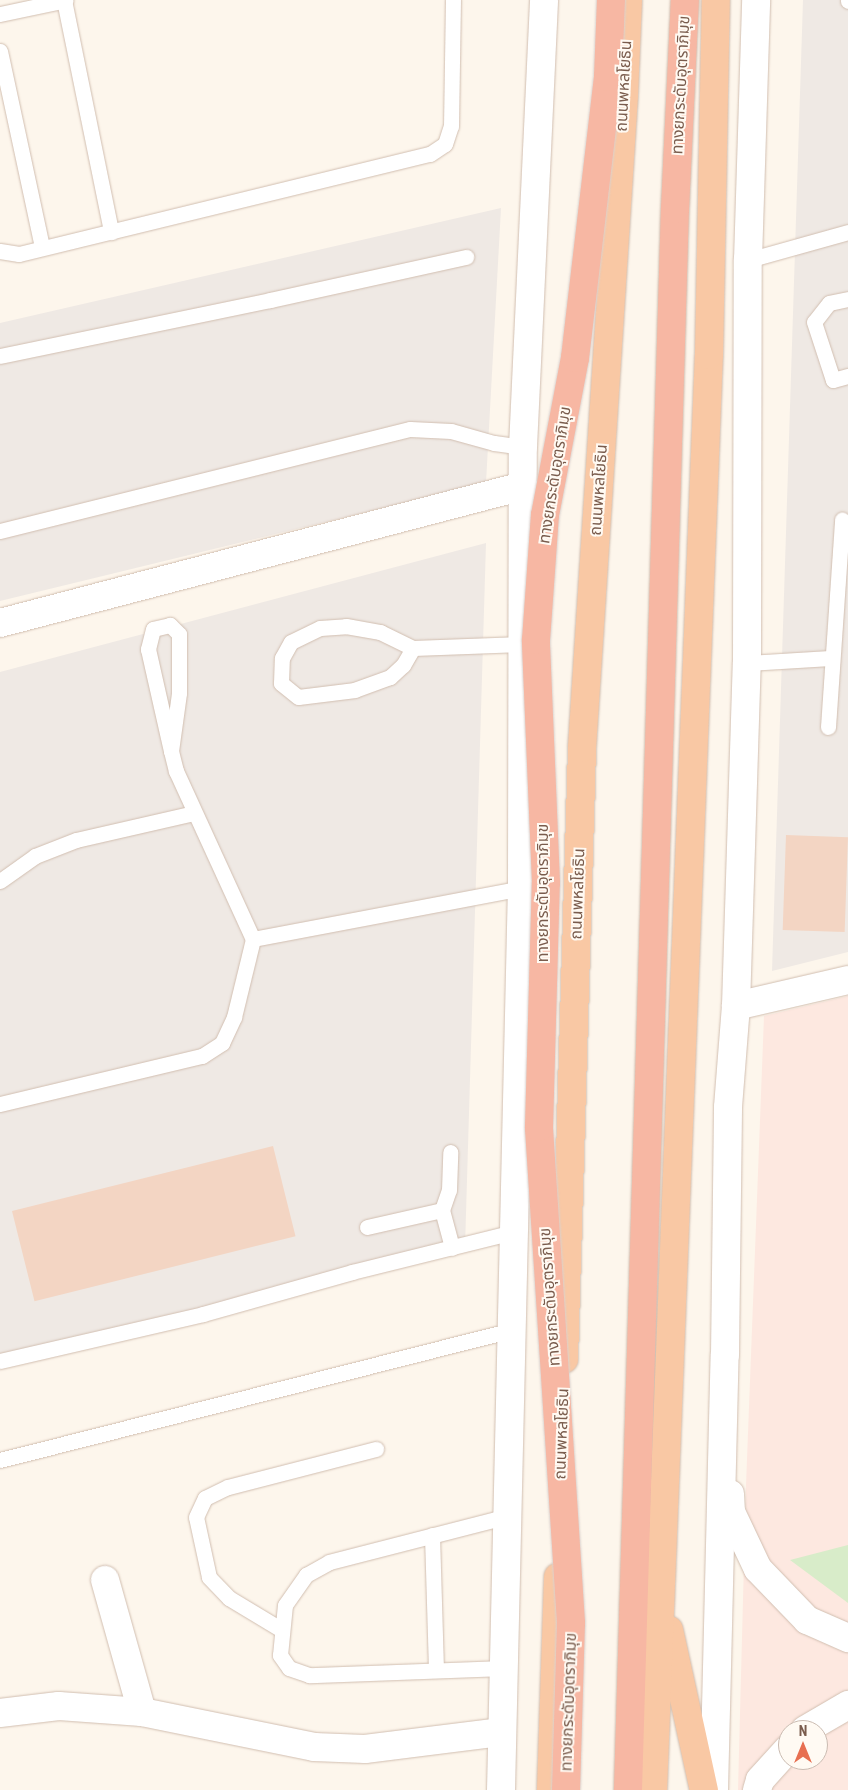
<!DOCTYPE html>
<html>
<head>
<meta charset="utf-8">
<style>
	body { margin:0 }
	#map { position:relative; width:848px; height:1790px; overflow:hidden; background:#fdf6ec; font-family:"Roboto Condensed","Noto Sans Thai",sans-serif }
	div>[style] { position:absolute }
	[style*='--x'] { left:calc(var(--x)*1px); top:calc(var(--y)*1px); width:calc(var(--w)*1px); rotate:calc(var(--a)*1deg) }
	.commercial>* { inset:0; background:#fde8e0 }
	.industrial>* { inset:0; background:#efe9e4 }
	.green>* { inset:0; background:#d8ecc9 }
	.building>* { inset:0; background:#f3d5c3; transform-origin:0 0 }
	.roads { filter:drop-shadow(0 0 1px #d1beb0) drop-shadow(0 0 1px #d1beb0) }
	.service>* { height:15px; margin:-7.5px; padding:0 7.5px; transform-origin:7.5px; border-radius:7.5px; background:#fff }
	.minor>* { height:28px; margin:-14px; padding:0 14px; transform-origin:14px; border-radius:14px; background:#fff }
	.secondary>* { height:28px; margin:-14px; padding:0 14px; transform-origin:14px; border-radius:14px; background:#fff }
	.trunk>* { height:28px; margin:-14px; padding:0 14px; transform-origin:14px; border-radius:14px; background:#f9c8a4 }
	.motorway>* { height:28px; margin:-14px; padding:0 14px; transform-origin:14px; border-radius:14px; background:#f7b7a3 }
	.bridges { filter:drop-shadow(0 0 1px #dad1cd) drop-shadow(0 0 1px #dad1cd) }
	.motorway-bridge>* { height:28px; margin:-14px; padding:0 14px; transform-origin:14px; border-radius:14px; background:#f7b7a3 }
	span { translate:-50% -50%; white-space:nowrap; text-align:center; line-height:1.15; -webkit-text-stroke:4px #fffaf3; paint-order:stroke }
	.street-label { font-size:16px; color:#7a5c4d }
	.north { position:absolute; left:778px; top:1720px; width:50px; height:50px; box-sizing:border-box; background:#fffaf3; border:1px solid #cabbb1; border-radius:50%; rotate:0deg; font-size:14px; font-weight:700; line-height:20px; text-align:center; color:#7a5c4d }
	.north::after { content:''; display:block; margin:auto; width:18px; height:22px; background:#e76f51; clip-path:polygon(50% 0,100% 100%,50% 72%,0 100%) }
</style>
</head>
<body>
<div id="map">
	<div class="commercial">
		<i style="clip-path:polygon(evenodd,848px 996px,848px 1790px,738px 1790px,746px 1485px,764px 1016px,848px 996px,788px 1730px,818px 1730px,818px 1760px,788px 1760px,788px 1730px)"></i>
	</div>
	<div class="industrial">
		<i style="clip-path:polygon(803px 0,848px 0,848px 952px,772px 971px)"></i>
		<i style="clip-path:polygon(501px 208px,486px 483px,0 601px,0 323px)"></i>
		<i style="clip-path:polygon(486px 543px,465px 1247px,0 1368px,0 672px)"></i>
	</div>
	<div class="green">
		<i style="clip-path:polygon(848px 1545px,848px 1603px,790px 1560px)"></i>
	</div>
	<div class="building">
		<i style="left:786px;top:835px;width:62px;height:95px;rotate:2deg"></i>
		<i style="left:273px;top:1146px;width:93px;height:269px;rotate:76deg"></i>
	</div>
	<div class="roads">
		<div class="service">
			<i style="--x:64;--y:0;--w:237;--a:78.5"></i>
			<i style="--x:848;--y:0;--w:1;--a:90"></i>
			<i style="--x:0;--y:14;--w:67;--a:-12"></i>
			<i style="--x:0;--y:51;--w:200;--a:77.9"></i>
			<i style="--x:0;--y:251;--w:19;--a:9"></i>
			<i style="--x:19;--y:254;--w:423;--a:-13.7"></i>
			<i style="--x:430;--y:154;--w:18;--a:-34"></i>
			<i style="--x:445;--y:144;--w:19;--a:-72"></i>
			<i style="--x:451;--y:126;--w:126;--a:-89.1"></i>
			<i style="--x:748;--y:260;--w:104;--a:-15.6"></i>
			<i style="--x:848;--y:299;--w:19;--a:168"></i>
			<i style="--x:829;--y:303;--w:24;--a:128"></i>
			<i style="--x:814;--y:322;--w:61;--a:71.9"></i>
			<i style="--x:833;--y:380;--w:16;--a:-15"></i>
			<i style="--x:0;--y:356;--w:276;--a:-11.7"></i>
			<i style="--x:270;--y:300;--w:201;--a:-12.4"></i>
			<i style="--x:0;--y:531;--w:422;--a:-14"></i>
			<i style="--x:410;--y:429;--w:41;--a:2.8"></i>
			<i style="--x:451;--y:431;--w:45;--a:15.6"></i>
			<i style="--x:494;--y:443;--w:29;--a:8"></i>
			<i style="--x:413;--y:648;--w:20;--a:120"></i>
			<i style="--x:403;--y:665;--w:18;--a:137"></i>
			<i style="--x:390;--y:677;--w:37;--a:160"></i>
			<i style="--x:355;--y:690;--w:57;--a:173"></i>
			<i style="--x:298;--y:697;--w:22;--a:-141"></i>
			<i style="--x:281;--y:683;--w:25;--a:-88"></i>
			<i style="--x:282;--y:658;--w:18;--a:-61"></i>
			<i style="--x:291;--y:642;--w:32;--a:-26"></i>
			<i style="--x:320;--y:628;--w:26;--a:-4"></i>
			<i style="--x:346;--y:626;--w:35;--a:10"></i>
			<i style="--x:380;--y:632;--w:37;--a:26"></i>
			<i style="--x:413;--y:648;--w:109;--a:-2.1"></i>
			<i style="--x:747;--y:663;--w:84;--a:-3.4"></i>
			<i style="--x:828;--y:727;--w:208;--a:-86.1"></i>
			<i style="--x:171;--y:751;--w:59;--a:-82.1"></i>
			<i style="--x:179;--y:693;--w:59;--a:-90"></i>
			<i style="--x:179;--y:634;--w:13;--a:-135"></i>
			<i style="--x:170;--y:625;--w:17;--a:167"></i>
			<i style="--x:153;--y:629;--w:21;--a:104"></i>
			<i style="--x:148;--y:649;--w:105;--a:77.3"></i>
			<i style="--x:171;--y:751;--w:21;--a:76"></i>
			<i style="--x:176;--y:771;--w:185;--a:65.4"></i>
			<i style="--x:253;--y:939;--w:274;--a:-10.7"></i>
			<i style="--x:0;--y:881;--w:43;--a:-35.5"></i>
			<i style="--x:35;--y:856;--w:44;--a:-21.3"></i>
			<i style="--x:76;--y:840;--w:121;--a:-12.9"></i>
			<i style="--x:0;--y:1104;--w:208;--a:-13.4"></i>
			<i style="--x:202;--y:1056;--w:24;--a:-33"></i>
			<i style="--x:222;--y:1043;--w:29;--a:-65"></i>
			<i style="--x:234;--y:1017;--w:80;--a:-76.3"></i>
			<i style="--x:442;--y:1210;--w:21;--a:-71"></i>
			<i style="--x:449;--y:1190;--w:38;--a:-88"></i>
			<i style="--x:367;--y:1227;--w:77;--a:-12.8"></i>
			<i style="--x:442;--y:1210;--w:39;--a:75"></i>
			<i style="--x:0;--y:1361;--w:208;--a:-13"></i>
			<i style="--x:203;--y:1314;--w:155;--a:-15.7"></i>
			<i style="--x:352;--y:1272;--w:167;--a:-13.9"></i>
			<i style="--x:0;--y:1460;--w:528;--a:-14.25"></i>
			<i style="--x:432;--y:1535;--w:135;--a:88.3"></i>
			<i style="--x:282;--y:1630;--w:62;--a:-148.9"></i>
			<i style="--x:229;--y:1598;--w:29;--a:-134"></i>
			<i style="--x:209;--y:1577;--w:61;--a:-102.2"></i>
			<i style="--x:196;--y:1517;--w:21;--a:-65"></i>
			<i style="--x:205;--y:1498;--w:25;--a:-26"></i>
			<i style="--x:228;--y:1487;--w:153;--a:-14.4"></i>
			<i style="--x:504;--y:1668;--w:195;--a:177.9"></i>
			<i style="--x:309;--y:1675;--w:21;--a:-161"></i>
			<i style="--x:289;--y:1668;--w:16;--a:-125"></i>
			<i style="--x:280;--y:1655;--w:50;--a:-84.3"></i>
			<i style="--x:285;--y:1605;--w:37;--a:-55"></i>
			<i style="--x:306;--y:1575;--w:26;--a:-29"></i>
			<i style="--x:329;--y:1562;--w:185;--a:-14.4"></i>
		</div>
		<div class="minor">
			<i style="--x:0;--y:623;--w:541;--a:-14.68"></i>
			<i style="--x:736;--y:1006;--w:115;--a:-13.1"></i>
			<i style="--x:105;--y:1580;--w:137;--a:74.3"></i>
			<i style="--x:0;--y:1713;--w:59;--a:-6.8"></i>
			<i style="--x:59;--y:1706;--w:83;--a:4.1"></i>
			<i style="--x:142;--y:1712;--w:176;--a:11.5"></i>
			<i style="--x:314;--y:1747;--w:51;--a:2.2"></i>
			<i style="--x:365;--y:1749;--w:138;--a:-7.1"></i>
		</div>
		<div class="secondary">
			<i style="--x:730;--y:1494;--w:18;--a:87"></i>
			<i style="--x:731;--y:1512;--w:63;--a:64.7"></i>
			<i style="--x:758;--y:1569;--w:71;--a:46.1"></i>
			<i style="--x:807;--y:1620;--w:45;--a:23.7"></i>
			<i style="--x:805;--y:1730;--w:50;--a:-30.2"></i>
			<i style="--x:501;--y:1790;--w:902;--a:-88.67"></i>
			<i style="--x:522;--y:888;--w:441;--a:-89.9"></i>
			<i style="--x:523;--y:447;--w:447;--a:-87.3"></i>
			<i style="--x:714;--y:1790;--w:435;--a:-88.6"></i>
			<i style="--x:725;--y:1355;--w:248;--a:-89.3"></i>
			<i style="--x:728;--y:1107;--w:101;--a:-85.5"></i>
			<i style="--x:736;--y:1006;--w:343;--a:-88.2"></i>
			<i style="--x:747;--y:663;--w:403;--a:-89.9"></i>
			<i style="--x:748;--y:260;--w:260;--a:-88.2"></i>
			<i style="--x:757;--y:1790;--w:10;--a:-73"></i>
			<i style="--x:760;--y:1780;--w:42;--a:-47.9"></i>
		</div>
		<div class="trunk">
			<i style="--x:564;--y:1359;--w:611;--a:-88.31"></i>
			<i style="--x:582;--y:748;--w:654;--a:-86.32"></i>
			<i style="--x:624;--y:95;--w:95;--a:-87.6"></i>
			<i style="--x:669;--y:1630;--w:164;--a:77.7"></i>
			<i style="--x:551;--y:1790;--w:213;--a:-88.1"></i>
			<i style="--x:653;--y:1790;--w:1436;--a:-87.77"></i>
			<i style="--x:709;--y:355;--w:355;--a:-88.9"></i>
		</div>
		<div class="motorway">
			<i style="--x:628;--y:1790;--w:1582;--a:-88.3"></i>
			<i style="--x:675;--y:209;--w:209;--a:-87.3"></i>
		</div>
	</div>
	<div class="bridges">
		<div class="motorway-bridge">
			<i style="--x:566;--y:1790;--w:167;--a:-88.3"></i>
			<i style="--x:571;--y:1623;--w:497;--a:-93.7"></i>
			<i style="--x:539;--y:1127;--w:244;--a:-88.4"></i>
			<i style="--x:546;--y:883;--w:243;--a:-92.4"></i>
			<i style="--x:536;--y:640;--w:125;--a:-85.9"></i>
			<i style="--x:545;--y:515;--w:160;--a:-79.2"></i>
			<i style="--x:575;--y:358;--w:283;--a:-83.3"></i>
			<i style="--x:608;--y:77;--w:77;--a:-87.8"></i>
		</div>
	</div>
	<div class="street-label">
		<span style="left:681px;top:85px;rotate:-87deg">ทางยกระดับอุตราภิมุข</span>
		<span style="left:624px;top:86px;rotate:-87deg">ถนนพหลโยธิน</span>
		<span style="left:555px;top:475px;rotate:-81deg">ทางยกระดับอุตราภิมุข</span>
		<span style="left:599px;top:490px;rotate:-86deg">ถนนพหลโยธิน</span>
		<span style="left:543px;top:893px;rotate:-90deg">ทางยกระดับอุตราภิมุข</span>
		<span style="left:578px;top:894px;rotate:-88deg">ถนนพหลโยธิน</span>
		<span style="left:550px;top:1297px;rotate:-94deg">ทางยกระดับอุตราภิมุข</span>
		<span style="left:562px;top:1434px;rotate:-88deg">ถนนพหลโยธิน</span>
		<span style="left:569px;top:1702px;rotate:-88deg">ทางยกระดับอุตราภิมุข</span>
	</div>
	<div class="north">N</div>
</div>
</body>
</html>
